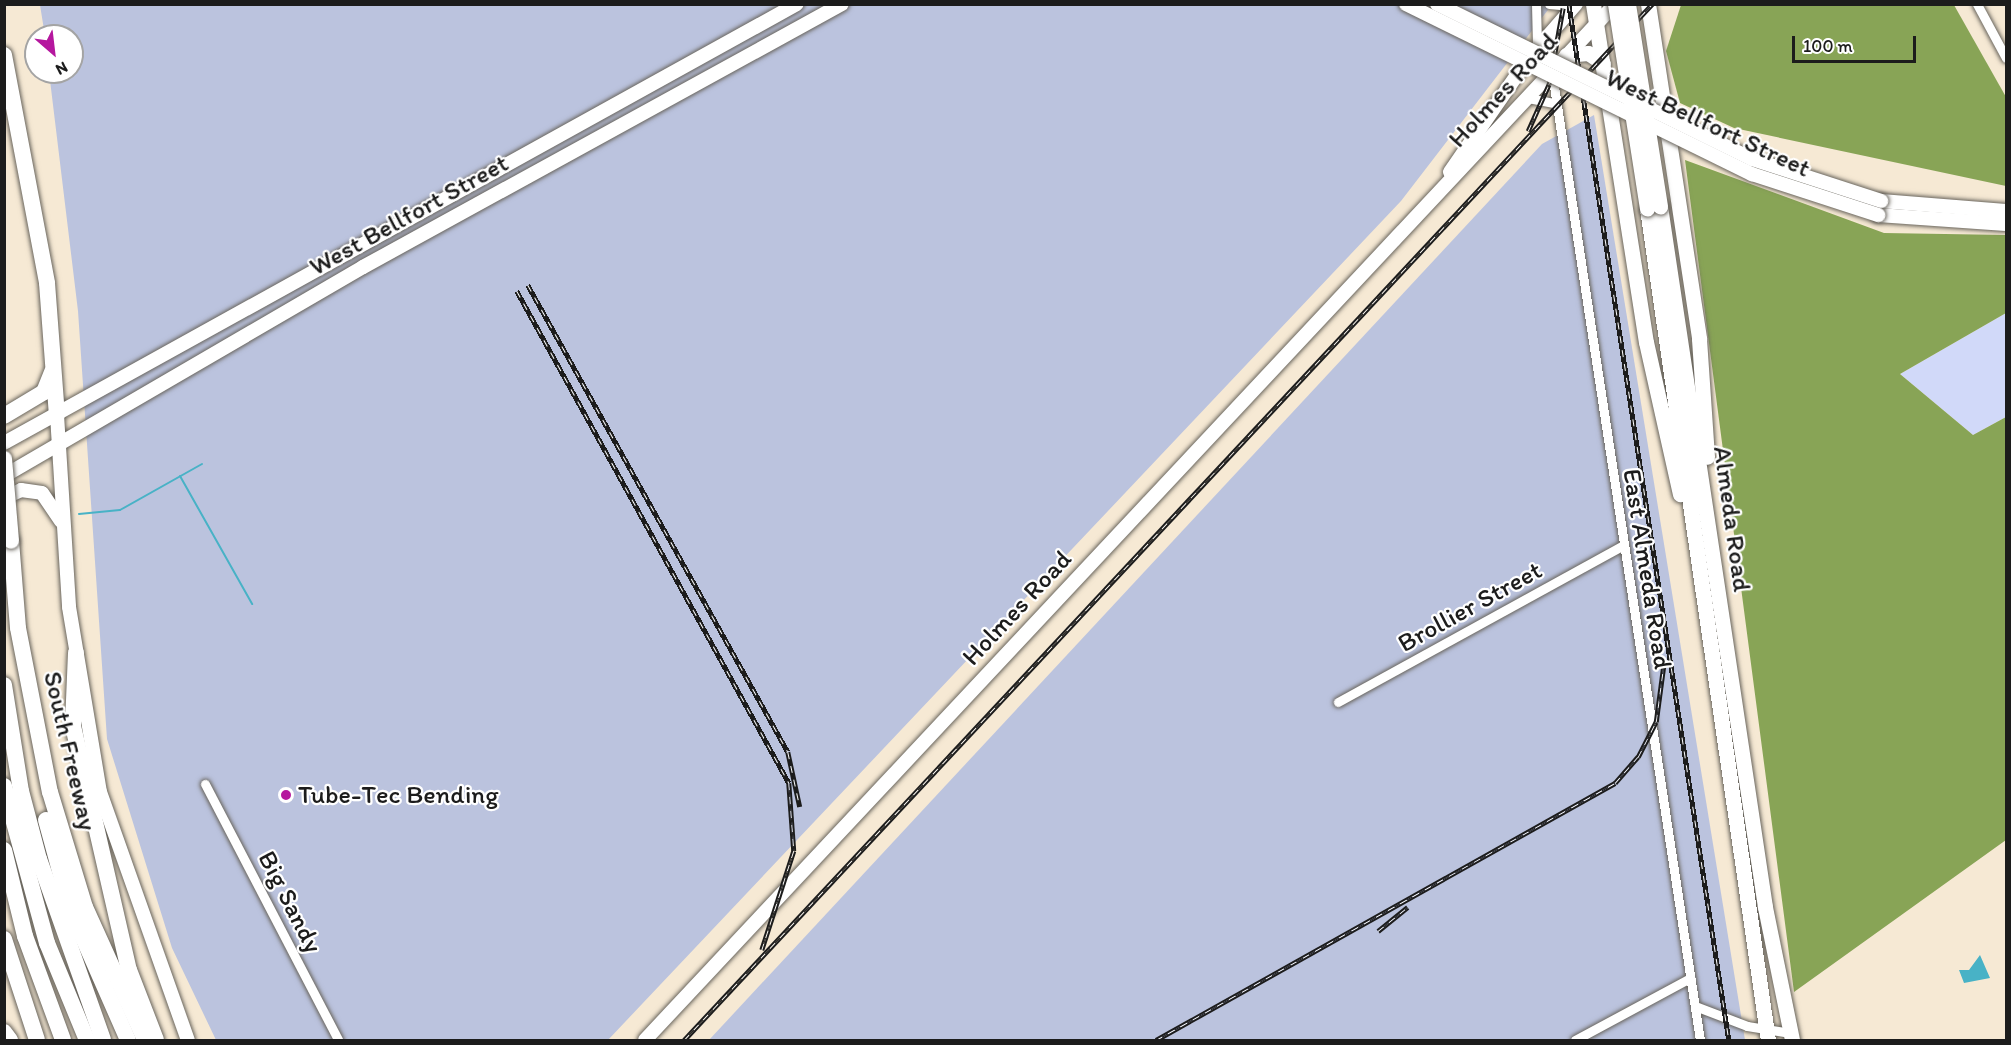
<!DOCTYPE html>
<html>
<head>
<meta charset="utf-8">
<style>
	body { margin:0 }
	#map { position:relative; width:2011px; height:1045px; overflow:hidden; background:#f6e9d4; font-family:Itim,sans-serif }
	div>[style] { position:absolute }
	[style*='--x'] { left:calc(var(--x)*1px); top:calc(var(--y)*1px); width:calc(var(--w)*1px); rotate:calc(var(--a)*1deg) }
	.built>* { inset:0; background:#d1d9f9 }
	.industrial>* { inset:0; background:#bbc3de }
	.forest>* { inset:0; background:#88a456 }
	.water>* { inset:0; background:#48b2c6 }
	.stream>* { height:2px; margin:-1px; padding:0 1px; transform-origin:1px; border-radius:1px; background:#48b2c6 }
	.roads { filter:drop-shadow(0 0 2px #68645c) drop-shadow(0 0 2px #68645c) }
	.minor>* { height:9px; margin:-4.5px; padding:0 4.5px; transform-origin:4.5px; border-radius:4.5px; background:#fff }
	.secondary>* { height:14px; margin:-7px; padding:0 7px; transform-origin:7px; border-radius:7px; background:#fff }
	.primary>* { height:15px; margin:-7.5px; padding:0 7.5px; transform-origin:7.5px; border-radius:7.5px; background:#fff }
	.motorway>* { height:16px; margin:-8px; padding:0 8px; transform-origin:8px; border-radius:8px; background:#fff }
	.rail>* { height:4.5px; margin-top:-2.25px; transform-origin:0; background:repeating-linear-gradient(90deg,#fff 0 7px,#1c1c1c 0 14px); box-sizing:border-box; border-block:2px solid #1c1c1c }
	.bridges { filter:drop-shadow(0 0 2px #68645c) drop-shadow(0 0 2px #68645c) }
	.secondary-bridge>* { height:14px; margin:-7px; padding:0 7px; transform-origin:7px; border-radius:7px; background:#fff }
	.primary-bridge>* { height:15px; margin:-7.5px; padding:0 7.5px; transform-origin:7.5px; border-radius:7.5px; background:#fff }
	.motorway-bridge>* { height:16px; margin:-8px; padding:0 8px; transform-origin:8px; border-radius:8px; background:#fff }
	.dots>* { width:16px; height:16px; translate:-50% -50%; box-sizing:border-box; border:3px solid #fff; border-radius:50% }
	span { translate:-50% -50%; white-space:nowrap; text-align:center; line-height:1.15; -webkit-text-stroke:4.5px #fff; paint-order:stroke }
	.street-label { font-size:26px; color:#1c1c1c }
	.poi-label { font-size:26px; color:#1c1c1c }
	.left { translate:0 -50%; text-align:left }
	.frame { position:absolute; inset:0; border:6px solid #1c1c1c; pointer-events:none }
	.north { position:absolute; left:24px; top:24px; width:60px; height:60px; box-sizing:border-box; background:#fff; border:2px solid #a4a4a4; border-radius:50%; rotate:152deg; font-size:16px; font-weight:700; line-height:24px; text-align:center; color:#1c1c1c }
	.north::after { content:''; display:block; margin:auto; width:21px; height:27px; background:#b5179e; clip-path:polygon(50% 0,100% 100%,50% 72%,0 100%) }
	.scale { position:absolute; left:1792px; top:36px; width:124px; height:27px; box-sizing:border-box; border:3px solid #1c1c1c; border-top:0; padding-left:8px; font-size:18px; line-height:21px; white-space:nowrap; color:#1c1c1c; -webkit-text-stroke:4px #fff; paint-order:stroke }
</style>
</head>
<body>
<div id="map">
	<div class="built">
		<i style="clip-path:polygon(2006px 313px,2006px 417px,1973px 435px,1900px 374px)"></i>
	</div>
	<div class="industrial">
		<i style="clip-path:polygon(40px 5px,1550px 4px,1551px 6px,1401px 201px,608px 1040px,216px 1040px,172px 948px,107px 739px,78px 311px,49px 72px,72px 72px,72px 36px,45px 36px)"></i>
		<i style="clip-path:polygon(1594px 115px,1745px 1040px,709px 1040px,1542px 144px)"></i>
	</div>
	<div class="forest">
		<i style="clip-path:polygon(1681px 5px,1954px 5px,2006px 97px,2006px 186px,1734px 128px,1680px 103px,1666px 51px)"></i>
		<i style="clip-path:polygon(1685px 160px,1884px 233px,2006px 235px,2006px 313px,1900px 374px,1973px 435px,2006px 417px,2006px 840px,1794px 992px)"></i>
	</div>
	<div class="water">
		<i style="clip-path:polygon(1980px 955px,1990px 978px,1964px 983px,1959px 970px,1969px 970px)"></i>
	</div>
	<div class="stream">
		<i style="--x:180;--y:476;--w:147;--a:60.6"></i>
		<i style="--x:79;--y:514;--w:41;--a:-5.6"></i>
		<i style="--x:120;--y:510;--w:94;--a:-29.3"></i>
	</div>
	<div class="roads">
		<div class="minor">
			<i style="--x:1536;--y:4;--w:42;--a:88.6"></i>
			<i style="--x:1549;--y:4;--w:25;--a:5"></i>
			<i style="--x:1977;--y:4;--w:61;--a:61.8"></i>
			<i style="--x:1552;--y:73;--w:978;--a:81.3"></i>
			<i style="--x:1528;--y:98;--w:26;--a:11"></i>
			<i style="--x:1338;--y:702;--w:324;--a:-28.8"></i>
			<i style="--x:205;--y:784;--w:288;--a:62.5"></i>
			<i style="--x:1695;--y:1006;--w:56;--a:21"></i>
			<i style="--x:1747;--y:1026;--w:44;--a:9.2"></i>
			<i style="--x:1575;--y:1040;--w:131;--a:-28.3"></i>
		</div>
		<div class="secondary">
			<i style="--x:1450;--y:172;--w:137;--a:-55.4"></i>
			<i style="--x:1528;--y:59;--w:73;--a:-48.9"></i>
			<i style="--x:1881;--y:201;--w:125;--a:4.6"></i>
			<i style="--x:1878;--y:215;--w:128;--a:4"></i>
			<i style="--x:57;--y:415;--w:192;--a:86.4"></i>
			<i style="--x:69;--y:607;--w:188;--a:80.5"></i>
			<i style="--x:100;--y:792;--w:263;--a:70.5"></i>
			<i style="--x:4;--y:443;--w:906;--a:-28.97"></i>
			<i style="--x:4;--y:476;--w:415;--a:-30.2"></i>
			<i style="--x:363;--y:267;--w:546;--a:-28.77"></i>
			<i style="--x:4;--y:498;--w:19;--a:-25"></i>
			<i style="--x:21;--y:490;--w:21;--a:8"></i>
			<i style="--x:42;--y:493;--w:34;--a:56"></i>
			<i style="--x:645;--y:1040;--w:1419;--a:-46.88"></i>
		</div>
		<div class="primary">
			<i style="--x:1593;--y:4;--w:342;--a:81.1"></i>
			<i style="--x:1646;--y:342;--w:156;--a:77.4"></i>
			<i style="--x:1648;--y:4;--w:339;--a:81.3"></i>
			<i style="--x:1699;--y:339;--w:118;--a:86.1"></i>
			<i style="--x:1566;--y:55;--w:22;--a:-5"></i>
			<i style="--x:1588;--y:53;--w:18;--a:34"></i>
			<i style="--x:1660;--y:206;--w:709;--a:81.48"></i>
			<i style="--x:1765;--y:907;--w:136;--a:78.5"></i>
			<i style="--x:1647;--y:209;--w:840;--a:81.72"></i>
		</div>
		<div class="motorway">
			<i style="--x:4;--y:55;--w:232;--a:79.3"></i>
			<i style="--x:47;--y:283;--w:132;--a:85.7"></i>
			<i style="--x:4;--y:416;--w:47;--a:-31"></i>
			<i style="--x:44;--y:392;--w:22;--a:-68"></i>
			<i style="--x:11;--y:541;--w:87;--a:85.4"></i>
			<i style="--x:18;--y:628;--w:167;--a:79"></i>
			<i style="--x:50;--y:792;--w:120;--a:73.1"></i>
			<i style="--x:85;--y:907;--w:146;--a:65.7"></i>
			<i style="--x:76;--y:653;--w:73;--a:92.4"></i>
			<i style="--x:73;--y:726;--w:250;--a:77.1"></i>
			<i style="--x:129;--y:970;--w:75;--a:68.9"></i>
			<i style="--x:4;--y:685;--w:107;--a:80.9"></i>
			<i style="--x:21;--y:791;--w:70;--a:75.2"></i>
			<i style="--x:39;--y:859;--w:192;--a:70.5"></i>
			<i style="--x:4;--y:786;--w:163;--a:74.7"></i>
			<i style="--x:47;--y:943;--w:105;--a:67.6"></i>
			<i style="--x:46;--y:820;--w:91;--a:74.7"></i>
			<i style="--x:70;--y:908;--w:144;--a:66.3"></i>
			<i style="--x:4;--y:850;--w:89;--a:76.3"></i>
			<i style="--x:25;--y:936;--w:111;--a:69.9"></i>
			<i style="--x:4;--y:939;--w:106;--a:71.9"></i>
			<i style="--x:4;--y:1032;--w:10;--a:53"></i>
		</div>
	</div>
	<div class="rail">
		<i style="--x:1569;--y:4;--w:1048;--a:81.22"></i>
		<i style="--x:1528;--y:131;--w:51;--a:-65.9"></i>
		<i style="--x:1549;--y:84;--w:77;--a:-79.6"></i>
		<i style="--x:528;--y:285;--w:534;--a:60.89"></i>
		<i style="--x:788;--y:752;--w:56;--a:77.7"></i>
		<i style="--x:517;--y:291;--w:562;--a:61.06"></i>
		<i style="--x:789;--y:783;--w:68;--a:85.8"></i>
		<i style="--x:794;--y:851;--w:104;--a:107.9"></i>
		<i style="--x:1378;--y:931;--w:38;--a:-39"></i>
		<i style="--x:684;--y:1040;--w:1418;--a:-46.94"></i>
		<i style="--x:1156;--y:1040;--w:526;--a:-29.25"></i>
		<i style="--x:1615;--y:783;--w:35;--a:-49"></i>
		<i style="--x:1638;--y:757;--w:39;--a:-63"></i>
		<i style="--x:1656;--y:722;--w:61;--a:-82.4"></i>
	</div>
	<div class="bridges">
		<div class="secondary-bridge">
			<i style="--x:1406;--y:4;--w:386;--a:26.2"></i>
			<i style="--x:1752;--y:174;--w:133;--a:18"></i>
			<i style="--x:1437;--y:4;--w:351;--a:26.2"></i>
			<i style="--x:1752;--y:159;--w:136;--a:18"></i>
		</div>
		<div class="primary-bridge">
			<i style="--x:1615;--y:4;--w:207;--a:81.1"></i>
			<i style="--x:1628;--y:4;--w:205;--a:81"></i>
		</div>
		<div class="motorway-bridge">
			<i style="--x:4;--y:459;--w:82;--a:85.1"></i>
		</div>
	</div>
	<div class="dots">
		<i style="left:286px;top:795px;background:#b5179e"></i>
	</div>
	<div class="street-label">
		<span style="left:1503px;top:90px;rotate:-47deg">Holmes Road</span>
		<span style="left:1708px;top:123px;rotate:25deg">West Bellfort Street</span>
		<span style="left:409px;top:215px;rotate:-29deg">West Bellfort Street</span>
		<span style="left:1732px;top:519px;rotate:82deg">Almeda Road</span>
		<span style="left:1647px;top:569px;rotate:81deg">East Almeda Road</span>
		<span style="left:1470px;top:607px;rotate:-29deg">Brollier Street</span>
		<span style="left:1017px;top:608px;rotate:-47deg">Holmes Road</span>
		<span style="left:70px;top:751px;rotate:77deg">South Freeway</span>
		<span style="left:290px;top:902px;rotate:63deg">Big Sandy</span>
	</div>
	<div class="poi-label">
		<span class="left" style="left:298px;top:795px">Tube-Tec Bending</span>
	</div>
	<div class="frame"></div>
	<div class="north">N</div>
	<div class="scale">100 m</div>
</div>
</body>
</html>
